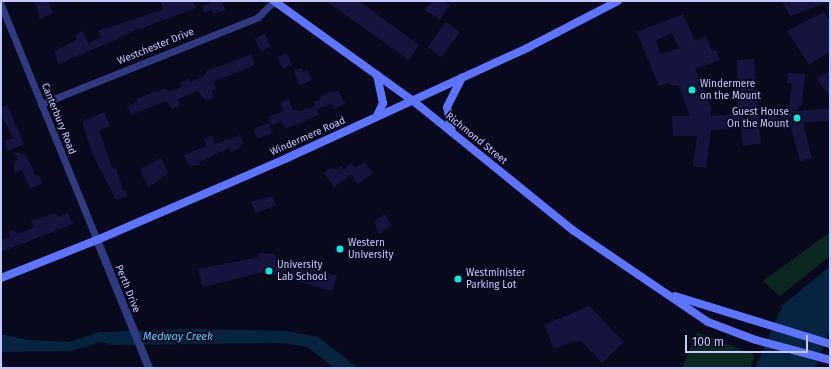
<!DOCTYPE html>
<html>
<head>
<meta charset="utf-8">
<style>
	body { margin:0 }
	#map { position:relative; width:831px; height:369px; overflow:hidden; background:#09091d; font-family:"Fira Sans",sans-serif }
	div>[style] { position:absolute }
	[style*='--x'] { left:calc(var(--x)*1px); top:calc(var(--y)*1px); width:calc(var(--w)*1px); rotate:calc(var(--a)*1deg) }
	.green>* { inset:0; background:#0c2721 }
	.water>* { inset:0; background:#06243f }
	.building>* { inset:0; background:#15143f; transform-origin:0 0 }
	.minor>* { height:7px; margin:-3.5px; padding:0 3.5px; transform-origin:3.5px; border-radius:3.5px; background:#2f3a81 }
	.tertiary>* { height:8px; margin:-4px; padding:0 4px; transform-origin:4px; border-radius:4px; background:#2f3a81 }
	.secondary>* { height:8px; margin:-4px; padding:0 4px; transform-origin:4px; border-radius:4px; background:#5c74ff }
	.dots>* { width:11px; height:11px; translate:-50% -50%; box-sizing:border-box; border:2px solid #09091d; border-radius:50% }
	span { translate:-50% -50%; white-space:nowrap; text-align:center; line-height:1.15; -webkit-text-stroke:3.5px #09091d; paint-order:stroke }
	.street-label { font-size:10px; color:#c5c8ff }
	.poi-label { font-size:10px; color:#c5c8ff }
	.left { translate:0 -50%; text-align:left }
	.right { translate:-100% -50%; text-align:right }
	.water-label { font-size:11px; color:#53cdff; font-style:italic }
	.frame { position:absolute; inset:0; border:2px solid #c5c8ff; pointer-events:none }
	.scale { position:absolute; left:685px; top:335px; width:123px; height:18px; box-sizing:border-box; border:2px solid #c5c8ff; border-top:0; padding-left:5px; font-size:12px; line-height:14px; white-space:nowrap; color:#c5c8ff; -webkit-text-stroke:3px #09091d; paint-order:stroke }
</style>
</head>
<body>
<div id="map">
	<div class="green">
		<i style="clip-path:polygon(830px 232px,830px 256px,780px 296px,763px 281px)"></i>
		<i style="clip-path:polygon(697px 332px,755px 355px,750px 368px,682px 368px)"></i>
	</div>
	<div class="water">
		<i style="clip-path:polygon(830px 266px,830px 330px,815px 368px,755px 368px,783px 305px)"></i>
		<i style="clip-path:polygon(195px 329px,287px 331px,318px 337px,358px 368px,334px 368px,308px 347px,282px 343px,113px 345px,100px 342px,71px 351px,1px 352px,1px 334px,28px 340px,69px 342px,99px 332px)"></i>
	</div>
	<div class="building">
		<i style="clip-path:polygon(35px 1px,47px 1px,53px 13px,40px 19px)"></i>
		<i style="clip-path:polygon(160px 1px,193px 1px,196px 8px,123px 35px,116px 40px,58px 64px,55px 51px,77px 40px,75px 35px,83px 31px,88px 43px,101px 37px,98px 31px,164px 9px)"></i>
		<i style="clip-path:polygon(214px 1px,222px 1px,225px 10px,214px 14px,212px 10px,205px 13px,202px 6px)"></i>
		<i style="clip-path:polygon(326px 1px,359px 1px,419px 45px,409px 60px)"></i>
		<i style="clip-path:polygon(432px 1px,444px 1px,450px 5px,440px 19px,424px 10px)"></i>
		<i style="clip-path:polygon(782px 1px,829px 1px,829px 2px,790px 16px)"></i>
		<i style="clip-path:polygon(824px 12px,830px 21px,830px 51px,809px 65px,787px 31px)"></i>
		<i style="clip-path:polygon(evenodd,683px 14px,695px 41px,706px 37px,712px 51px,716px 50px,720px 60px,695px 69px,711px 107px,711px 116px,737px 114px,737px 60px,754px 59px,758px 113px,788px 111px,792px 83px,787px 83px,788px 73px,805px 74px,802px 105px,794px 111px,830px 108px,830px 121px,803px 122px,812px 158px,800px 161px,790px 124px,759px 127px,761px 143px,743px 146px,741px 128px,711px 130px,706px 168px,693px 166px,697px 136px,673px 136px,672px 116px,690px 116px,679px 86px,670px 85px,668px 83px,659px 86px,637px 32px,683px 14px,672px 33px,679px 48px,661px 54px,656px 40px,672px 33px)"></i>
		<i style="left:446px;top:22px;width:17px;height:31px;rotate:36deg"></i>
		<i style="left:265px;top:34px;width:14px;height:11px;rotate:65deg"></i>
		<i style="left:287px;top:53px;width:13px;height:10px;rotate:67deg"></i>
		<i style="clip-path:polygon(251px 54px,255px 65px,213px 82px,217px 89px,212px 91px,214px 97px,206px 101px,198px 91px,178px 99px,180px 105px,172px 109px,166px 101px,131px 115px,127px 106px,137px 102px,136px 99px,166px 88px,168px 92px,182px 87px,180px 82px,188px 79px,190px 82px,203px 77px,207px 71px)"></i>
		<i style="clip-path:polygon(301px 68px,303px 72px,307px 70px,312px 80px,299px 85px,294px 70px)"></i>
		<i style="clip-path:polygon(830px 70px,830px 96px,817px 79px)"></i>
		<i style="clip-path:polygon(334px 91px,339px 91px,345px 104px,334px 109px,332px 104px,317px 109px,319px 115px,285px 129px,281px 121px,272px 125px,268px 117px,284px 111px,280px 103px,289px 99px,293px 111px,296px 109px,297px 112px,315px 106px,313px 102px,321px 100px,320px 97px)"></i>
		<i style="clip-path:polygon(7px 105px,24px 144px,8px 151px,4px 141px,13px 138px,1px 114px,1px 108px)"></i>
		<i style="clip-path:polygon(104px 112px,110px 126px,100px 130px,100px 133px,113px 169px,116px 167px,123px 191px,126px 190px,128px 196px,116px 200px,92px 153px,82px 121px)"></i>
		<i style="clip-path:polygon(269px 123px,273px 134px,257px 138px,254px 131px,256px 128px)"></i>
		<i style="clip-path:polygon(240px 135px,244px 144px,240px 145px,241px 148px,231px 152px,229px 148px,199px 162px,200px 165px,189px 166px,184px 155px,207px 146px,204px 139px,212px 136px,215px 144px)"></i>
		<i style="clip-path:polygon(14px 152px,26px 155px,36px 176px,39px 175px,42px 184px,30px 189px,22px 170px,15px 173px,13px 162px,18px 160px)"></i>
		<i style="clip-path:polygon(161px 158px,168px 173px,148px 188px,140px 169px)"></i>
		<i style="clip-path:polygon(364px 162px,373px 173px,358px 184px,351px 174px,334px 187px,324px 173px,330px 168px,336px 170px,342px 166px,344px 169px,351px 163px,355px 168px)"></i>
		<i style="clip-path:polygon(272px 196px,276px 205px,256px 213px,251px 202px)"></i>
		<i style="clip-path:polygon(55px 213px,57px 217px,68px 213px,73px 224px,1px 252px,1px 241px,10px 237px,8px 232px,15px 230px,17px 234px,34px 227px,31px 221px)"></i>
		<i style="clip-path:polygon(385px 214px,392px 225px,379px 234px,374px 221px)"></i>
		<i style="clip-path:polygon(259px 253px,275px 254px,275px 257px,337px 276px,332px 291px,263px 272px,203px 287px,198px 269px,259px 257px)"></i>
		<i style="clip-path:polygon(589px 306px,624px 342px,602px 363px,582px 342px,574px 341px,554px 349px,544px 325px)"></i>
	</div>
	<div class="minor">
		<i style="--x:1;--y:5;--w:254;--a:67.8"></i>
		<i style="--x:41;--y:104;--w:234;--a:-21.8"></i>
		<i style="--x:258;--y:17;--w:23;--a:-45"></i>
	</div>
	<div class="tertiary">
		<i style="--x:97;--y:240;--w:138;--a:67.9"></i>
	</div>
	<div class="secondary">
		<i style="--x:274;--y:1;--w:170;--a:35.7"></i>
		<i style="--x:412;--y:100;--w:208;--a:39"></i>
		<i style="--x:574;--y:231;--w:162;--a:34.2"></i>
		<i style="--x:708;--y:322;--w:51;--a:20.6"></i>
		<i style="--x:756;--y:340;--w:77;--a:15.1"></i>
		<i style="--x:377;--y:75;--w:29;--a:78"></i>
		<i style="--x:383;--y:103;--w:14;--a:115"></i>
		<i style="--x:452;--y:132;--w:25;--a:-101"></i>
		<i style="--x:447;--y:107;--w:33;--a:-63"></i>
		<i style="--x:1;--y:278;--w:103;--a:-21.6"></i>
		<i style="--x:97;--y:240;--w:207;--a:-23.3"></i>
		<i style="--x:287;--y:158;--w:264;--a:-24.6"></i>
		<i style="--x:527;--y:48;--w:102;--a:-27.3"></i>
		<i style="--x:675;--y:296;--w:162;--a:17.2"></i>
	</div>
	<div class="dots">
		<i style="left:692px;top:90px;background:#00f0df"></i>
		<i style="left:797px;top:118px;background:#00f0df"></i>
		<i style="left:340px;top:249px;background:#00f0df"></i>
		<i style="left:269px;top:271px;background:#00f0df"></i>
		<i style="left:458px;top:279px;background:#00f0df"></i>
	</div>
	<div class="street-label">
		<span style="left:156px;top:47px;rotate:-22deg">Westchester Drive</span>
		<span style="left:58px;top:119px;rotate:68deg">Canterbury Road</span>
		<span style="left:308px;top:137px;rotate:-24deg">Windermere Road</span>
		<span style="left:476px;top:139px;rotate:39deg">Richmond Street</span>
		<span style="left:127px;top:289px;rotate:68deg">Perth Drive</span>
	</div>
	<div class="poi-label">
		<span class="left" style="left:700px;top:90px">Windermere<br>on the Mount</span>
		<span class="right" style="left:789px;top:118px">Guest House<br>On the Mount</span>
		<span class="left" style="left:348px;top:249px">Western<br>University</span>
		<span class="left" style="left:277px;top:271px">University<br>Lab School</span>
		<span class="left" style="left:466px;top:279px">Westminister<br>Parking Lot</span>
	</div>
	<div class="water-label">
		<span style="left:178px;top:337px">Medway Creek</span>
	</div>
	<div class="frame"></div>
	<div class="scale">100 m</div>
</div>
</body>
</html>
